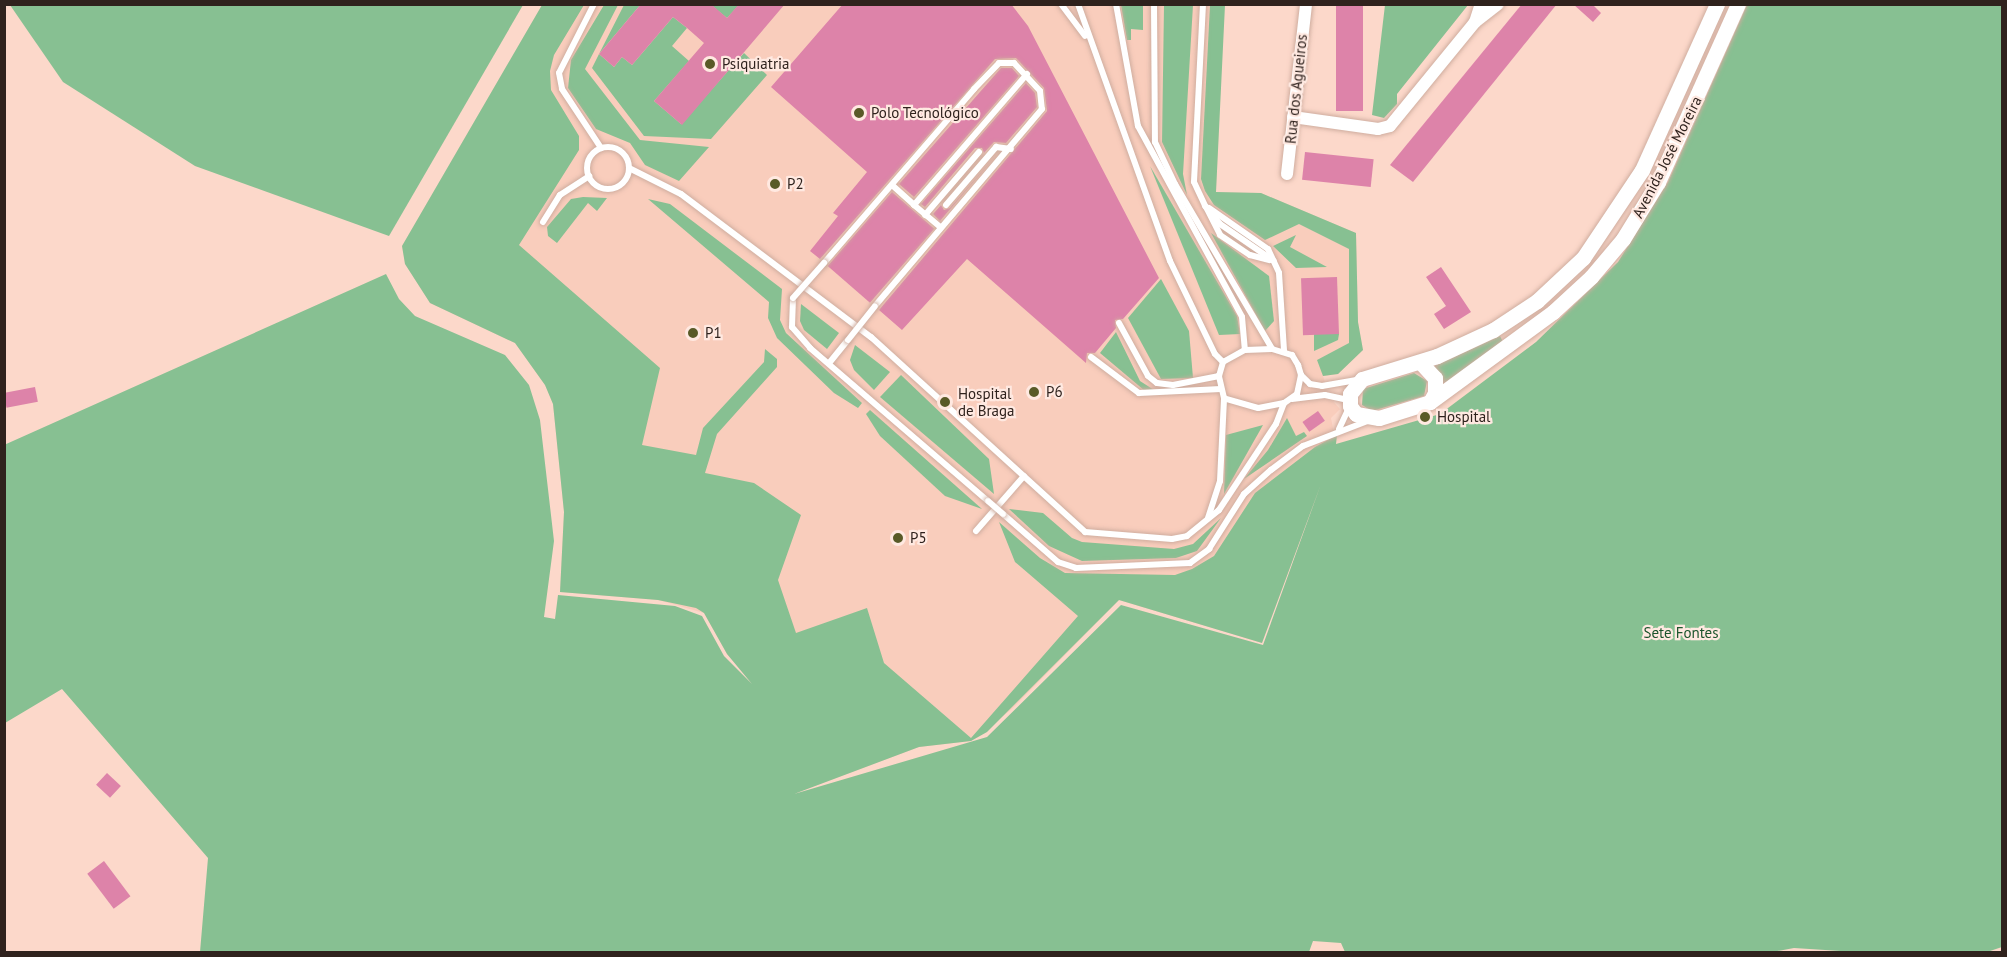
<!DOCTYPE html>
<html>
<head>
<meta charset="utf-8">
<style>
	body { margin:0 }
	#map { position:relative; width:2007px; height:957px; overflow:hidden; background:#fcd8ca; font-family:"PT Sans",sans-serif }
	div>[style] { position:absolute }
	[style*='--x'] { left:calc(var(--x)*1px); top:calc(var(--y)*1px); width:calc(var(--w)*1px); rotate:calc(var(--a)*1deg) }
	.built>* { inset:0; background:#f9cdbc }
	.green>* { inset:0; background:#87c092 }
	.building>* { inset:0; background:#dd83a9; transform-origin:0 0 }
	.roads { filter:drop-shadow(0 0 2px #cfad9f) drop-shadow(0 0 2px #cfad9f) }
	.service>* { height:6px; margin:-3px; padding:0 3px; transform-origin:3px; border-radius:3px; background:#fff }
	.service>.ring { margin:-3px; padding:0; box-sizing:content-box; background:none; border:6px solid #fff; border-radius:50% }
	.minor>* { height:12px; margin:-6px; padding:0 6px; transform-origin:6px; border-radius:6px; background:#fff }
	.tertiary>* { height:15px; margin:-7.5px; padding:0 7.5px; transform-origin:7.5px; border-radius:7.5px; background:#fff }
	.bridges { filter:drop-shadow(0 0 2px #cfad9f) drop-shadow(0 0 2px #cfad9f) }
	.service-bridge>* { height:6px; margin:-3px; padding:0 3px; transform-origin:3px; border-radius:3px; background:#fff }
	.dots>* { width:16px; height:16px; translate:-50% -50%; box-sizing:border-box; border:3px solid #ffe9e1; border-radius:50% }
	span { translate:-50% -50%; white-space:nowrap; text-align:center; line-height:1.15; -webkit-text-stroke:4.5px #ffe9e1; paint-order:stroke }
	.poi-label { font-size:15px; color:#2f221d }
	.left { translate:0 -50%; text-align:left }
	.street-label { font-size:15px; color:#2f221d }
	.park-label { font-size:15px; color:#1b542c }
	.frame { position:absolute; inset:0; border:6px solid #2f221d; pointer-events:none }
</style>
</head>
<body>
<div id="map">
	<div class="built">
		<i style="clip-path:polygon(542px 5px,1224px 5px,1216px 192px,1261px 193px,1356px 233px,1358px 322px,1363px 350px,1338px 374px,1323px 376px,1330px 398px,1340px 409px,1331px 418px,1336px 444px,1262px 643px,1119px 600px,1012px 709px,971px 741px,919px 747px,782px 798px,760px 691px,727px 654px,704px 613px,658px 600px,560px 592px,564px 512px,553px 404px,545px 385px,515px 343px,430px 303px,405px 264px,402px 246px)"></i>
	</div>
	<div class="green">
		<i style="clip-path:polygon(641px 4px,599px 54px,614px 67px,622px 57px,632px 65px,673px 17px,687px 28px,672px 46px,689px 61px,654px 101px,681px 124px,744px 53px,767px 75px,711px 139px,644px 136px,592px 68px,599px 54px,624px 5px)"></i>
		<i style="clip-path:polygon(10px 5px,523px 5px,389px 236px,195px 166px,63px 82px)"></i>
		<i style="clip-path:polygon(evenodd,542px 5px,584px 5px,554px 55px,550px 71px,551px 90px,579px 136px,579px 150px,519px 245px,660px 368px,642px 445px,696px 455px,703px 428px,764px 362px,765px 349px,777px 359px,777px 367px,717px 434px,705px 473px,754px 483px,801px 515px,778px 580px,796px 633px,867px 608px,884px 663px,971px 738px,1078px 616px,1015px 562px,999px 522px,1040px 558px,1065px 573px,1175px 575px,1192px 569px,1214px 556px,1255px 493px,1315px 447px,1337px 435px,1336px 444px,1440px 414px,1536px 342px,1618px 262px,1668px 182px,1747px 5px,2002px 5px,2002px 947px,1987px 952px,1856px 952px,1794px 948px,1772px 952px,1345px 952px,1341px 943px,1313px 941px,1309px 952px,200px 952px,208px 858px,62px 689px,5px 723px,4px 445px,386px 274px,399px 299px,415px 316px,505px 355px,529px 385px,540px 420px,554px 541px,544px 617px,555px 619px,558px 595px,675px 606px,702px 616px,724px 656px,752px 684px,727px 654px,704px 613px,696px 608px,658px 600px,560px 592px,564px 512px,553px 404px,545px 385px,515px 343px,430px 303px,405px 264px,402px 246px,542px 5px,1321px 484px,1263px 645px,1121px 605px,987px 737px,794px 794px,919px 747px,971px 741px,987px 732px,1119px 600px,1262px 643px,1321px 484px)"></i>
		<i style="clip-path:polygon(604px 5px,618px 5px,585px 69px,640px 140px,709px 147px,679px 181px,645px 165px,630px 143px,596px 129px,568px 88px,571px 60px)"></i>
		<i style="clip-path:polygon(711px 5px,739px 5px,727px 18px)"></i>
		<i style="clip-path:polygon(1121px 5px,1143px 5px,1143px 30px,1131px 29px,1131px 40px,1127px 40px)"></i>
		<i style="clip-path:polygon(1164px 5px,1193px 5px,1183px 174px,1187px 195px,1162px 142px)"></i>
		<i style="clip-path:polygon(1210px 5px,1225px 5px,1216px 192px,1261px 193px,1356px 233px,1358px 322px,1363px 350px,1338px 374px,1323px 376px,1317px 360px,1349px 343px,1349px 249px,1299px 224px,1265px 240px,1214px 205px,1205px 191px,1201px 179px)"></i>
		<i style="clip-path:polygon(1385px 5px,1468px 5px,1397px 94px,1397px 104px,1384px 118px,1372px 115px)"></i>
		<i style="clip-path:polygon(1150px 166px,1237px 316px,1240px 334px,1219px 335px)"></i>
		<i style="clip-path:polygon(583px 197px,607px 198px,597px 211px,588px 203px,557px 243px,548px 236px,547px 227px,571px 199px)"></i>
		<i style="clip-path:polygon(648px 199px,670px 204px,782px 289px,780px 320px,786px 333px,862px 403px,858px 408px,834px 393px,777px 338px,768px 318px,769px 302px)"></i>
		<i style="clip-path:polygon(1211px 233px,1269px 276px,1274px 321px,1265px 331px)"></i>
		<i style="clip-path:polygon(1296px 235px,1290px 247px,1327px 267px,1296px 268px,1273px 246px)"></i>
		<i style="clip-path:polygon(1161px 279px,1189px 331px,1193px 378px,1161px 379px,1128px 318px)"></i>
		<i style="clip-path:polygon(801px 304px,839px 333px,827px 349px,804px 330px,800px 321px)"></i>
		<i style="clip-path:polygon(1116px 332px,1140px 381px,1154px 390px,1145px 391px,1100px 353px)"></i>
		<i style="clip-path:polygon(1314px 334px,1339px 334px,1338px 340px,1314px 351px)"></i>
		<i style="clip-path:polygon(1500px 336px,1503px 342px,1443px 385px,1434px 366px)"></i>
		<i style="clip-path:polygon(855px 345px,890px 372px,874px 390px,854px 370px,850px 360px)"></i>
		<i style="clip-path:polygon(1414px 373px,1427px 381px,1424px 396px,1372px 411px,1362px 405px,1363px 389px)"></i>
		<i style="clip-path:polygon(901px 375px,989px 459px,994px 494px,880px 397px)"></i>
		<i style="clip-path:polygon(870px 410px,982px 509px,945px 496px,880px 436px,866px 414px)"></i>
		<i style="clip-path:polygon(1287px 418px,1296px 436px,1304px 432px,1307px 436px,1244px 479px,1268px 450px)"></i>
		<i style="clip-path:polygon(1263px 425px,1224px 494px,1226px 435px)"></i>
		<i style="clip-path:polygon(1009px 509px,1043px 513px,1072px 538px,1082px 542px,1174px 549px,1193px 544px,1221px 518px,1197px 551px,1176px 558px,1082px 561px,1049px 546px)"></i>
	</div>
	<div class="building">
		<i style="clip-path:polygon(641px 4px,711px 4px,727px 18px,739px 4px,785px 4px,682px 125px,654px 101px,704px 43px,687px 28px,673px 17px,632px 65px,622px 57px,614px 67px,599px 54px)"></i>
		<i style="clip-path:polygon(843px 4px,1011px 4px,1028px 26px,1159px 278px,1123px 319px,1115px 320px,1116px 328px,1095px 353px,1087px 353px,1086px 363px,967px 259px,902px 330px,879px 310px,1047px 111px,1044px 88px,1016px 58px,995px 59px,820px 259px,810px 251px,838px 216px,833px 213px,867px 172px,771px 87px)"></i>
		<i style="left:1336px;top:4px;width:27px;height:107px"></i>
		<i style="clip-path:polygon(1522px 4px,1557px 4px,1413px 182px,1390px 165px)"></i>
		<i style="clip-path:polygon(1573px 4px,1592px 4px,1601px 13px,1593px 22px)"></i>
		<i style="clip-path:polygon(1001px 68px,1012px 68px,1019px 76px,914px 197px,899px 184px)"></i>
		<i style="clip-path:polygon(1026px 83px,1035px 93px,1037px 107px,1006px 143px,994px 142px,984px 153px,982px 148px,975px 148px,925px 207px,921px 204px)"></i>
		<i style="left:1305px;top:152px;width:69px;height:28px;rotate:6deg"></i>
		<i style="clip-path:polygon(998px 153px,940px 221px,933px 214px,941px 205px,944px 210px,950px 208px)"></i>
		<i style="left:892px;top:192px;width:56px;height:98px;rotate:41deg"></i>
		<i style="clip-path:polygon(1441px 267px,1471px 312px,1444px 329px,1434px 314px,1446px 306px,1426px 277px)"></i>
		<i style="left:1337px;top:277px;width:57px;height:36px;rotate:88deg"></i>
		<i style="left:35px;top:387px;width:15px;height:32px;rotate:79deg"></i>
		<i style="left:1318px;top:411px;width:12px;height:19px;rotate:55deg"></i>
		<i style="left:107px;top:773px;width:19px;height:16px;rotate:43deg"></i>
		<i style="left:104px;top:861px;width:44px;height:21px;rotate:53deg"></i>
	</div>
	<div class="roads">
		<div class="service">
			<i style="--x:594;--y:4;--w:77;--a:116.9"></i>
			<i style="--x:559;--y:73;--w:16;--a:79"></i>
			<i style="--x:562;--y:89;--w:71;--a:56.5"></i>
			<i style="--x:1061;--y:4;--w:40;--a:53"></i>
			<i style="--x:1078;--y:4;--w:273;--a:70.3"></i>
			<i style="--x:1170;--y:261;--w:103;--a:64.2"></i>
			<i style="--x:1215;--y:354;--w:11;--a:45"></i>
			<i style="--x:1116;--y:4;--w:124;--a:79.8"></i>
			<i style="--x:1138;--y:126;--w:217;--a:61.4"></i>
			<i style="--x:1242;--y:317;--w:33;--a:85"></i>
			<i style="--x:1154;--y:4;--w:138;--a:89.6"></i>
			<i style="--x:1155;--y:142;--w:47;--a:64.5"></i>
			<i style="--x:1175;--y:184;--w:191;--a:59.5"></i>
			<i style="--x:1203;--y:4;--w:178;--a:92.9"></i>
			<i style="--x:1194;--y:182;--w:26;--a:65"></i>
			<i style="--x:1205;--y:206;--w:23;--a:50"></i>
			<i style="--x:1220;--y:224;--w:65;--a:34.4"></i>
			<i class="ring" style="left:587px;top:147px;width:36px;height:36px"></i>
			<i style="--x:629;--y:168;--w:58;--a:26.6"></i>
			<i style="--x:681;--y:194;--w:238;--a:37"></i>
			<i style="--x:871;--y:337;--w:290;--a:42.3"></i>
			<i style="--x:1085;--y:532;--w:87;--a:4.6"></i>
			<i style="--x:1172;--y:539;--w:15;--a:-11"></i>
			<i style="--x:1187;--y:536;--w:41;--a:-39.1"></i>
			<i style="--x:1219;--y:510;--w:103;--a:-56.5"></i>
			<i style="--x:1276;--y:424;--w:22;--a:-69"></i>
			<i style="--x:892;--y:185;--w:30;--a:42"></i>
			<i style="--x:914;--y:205;--w:173;--a:-49.2"></i>
			<i style="--x:914;--y:205;--w:35;--a:40"></i>
			<i style="--x:946;--y:205;--w:77;--a:-49.2"></i>
			<i style="--x:996;--y:147;--w:15;--a:8"></i>
			<i style="--x:1206;--y:207;--w:31;--a:63"></i>
			<i style="--x:1220;--y:235;--w:36;--a:34"></i>
			<i style="--x:1250;--y:255;--w:20;--a:15"></i>
			<i style="--x:1209;--y:208;--w:72;--a:34.8"></i>
			<i style="--x:1268;--y:249;--w:26;--a:65"></i>
			<i style="--x:1279;--y:273;--w:78;--a:86.3"></i>
			<i style="--x:925;--y:215;--w:83;--a:-49.4"></i>
			<i style="--x:543;--y:222;--w:32;--a:-58"></i>
			<i style="--x:560;--y:195;--w:35;--a:-33"></i>
			<i style="--x:824;--y:263;--w:230;--a:-49.2"></i>
			<i style="--x:974;--y:89;--w:36;--a:-46"></i>
			<i style="--x:999;--y:63;--w:15;--a:0"></i>
			<i style="--x:1014;--y:63;--w:38;--a:47"></i>
			<i style="--x:1040;--y:91;--w:18;--a:84"></i>
			<i style="--x:1042;--y:109;--w:258;--a:130.3"></i>
			<i style="--x:793;--y:298;--w:29;--a:92"></i>
			<i style="--x:792;--y:327;--w:28;--a:49"></i>
			<i style="--x:810;--y:348;--w:235;--a:40.7"></i>
			<i style="--x:1119;--y:323;--w:60;--a:61.3"></i>
			<i style="--x:1148;--y:376;--w:11;--a:38"></i>
			<i style="--x:1157;--y:383;--w:16;--a:7"></i>
			<i style="--x:1173;--y:385;--w:47;--a:-11.1"></i>
			<i style="--x:1091;--y:357;--w:60;--a:36.9"></i>
			<i style="--x:1139;--y:393;--w:82;--a:-2.8"></i>
			<i style="--x:830;--y:362;--w:28;--a:-51"></i>
			<i style="--x:1301;--y:375;--w:13;--a:45"></i>
			<i style="--x:1310;--y:384;--w:12;--a:9"></i>
			<i style="--x:1322;--y:386;--w:35;--a:-10"></i>
			<i style="--x:1292;--y:399;--w:33;--a:-7"></i>
			<i style="--x:1325;--y:395;--w:25;--a:12"></i>
			<i style="--x:1339;--y:429;--w:23;--a:-65"></i>
			<i style="--x:1003;--y:514;--w:73;--a:41.1"></i>
			<i style="--x:1058;--y:562;--w:19;--a:18"></i>
			<i style="--x:1076;--y:568;--w:114;--a:-2.5"></i>
			<i style="--x:1190;--y:563;--w:24;--a:-36"></i>
			<i style="--x:1209;--y:549;--w:65;--a:-57.5"></i>
			<i style="--x:1244;--y:494;--w:36;--a:-42"></i>
			<i style="--x:1271;--y:470;--w:40;--a:-37"></i>
			<i style="--x:1303;--y:446;--w:72;--a:-21.2"></i>
			<i style="--x:1208;--y:518;--w:39;--a:-72"></i>
			<i style="--x:1220;--y:481;--w:83;--a:-87.2"></i>
			<i style="--x:1224;--y:398;--w:23;--a:-103"></i>
			<i style="--x:1219;--y:376;--w:15;--a:-74"></i>
			<i style="--x:1223;--y:362;--w:25;--a:-29"></i>
			<i style="--x:1245;--y:350;--w:27;--a:-2"></i>
			<i style="--x:1272;--y:349;--w:21;--a:17"></i>
			<i style="--x:1292;--y:355;--w:12;--a:59"></i>
			<i style="--x:1298;--y:365;--w:10;--a:73"></i>
			<i style="--x:1301;--y:375;--w:19;--a:102"></i>
			<i style="--x:1297;--y:394;--w:16;--a:145"></i>
			<i style="--x:1284;--y:403;--w:26;--a:169"></i>
			<i style="--x:1258;--y:408;--w:35;--a:-164"></i>
			<i style="--x:976;--y:531;--w:73;--a:-48.9"></i>
		</div>
		<div class="minor">
			<i style="--x:1475;--y:22;--w:29;--a:-38"></i>
			<i style="--x:1293;--y:117;--w:86;--a:8"></i>
			<i style="--x:1378;--y:129;--w:12;--a:-14"></i>
			<i style="--x:1390;--y:126;--w:134;--a:-50.7"></i>
			<i style="--x:1475;--y:22;--w:19;--a:-72"></i>
			<i style="--x:1287;--y:174;--w:171;--a:-83.6"></i>
		</div>
		<div class="tertiary">
			<i style="--x:1717;--y:4;--w:182;--a:114.3"></i>
			<i style="--x:1642;--y:170;--w:106;--a:123.8"></i>
			<i style="--x:1583;--y:258;--w:63;--a:136.9"></i>
			<i style="--x:1537;--y:301;--w:53;--a:146.6"></i>
			<i style="--x:1493;--y:330;--w:62;--a:155.1"></i>
			<i style="--x:1437;--y:356;--w:78;--a:163"></i>
			<i style="--x:1362;--y:379;--w:19;--a:129"></i>
			<i style="--x:1350;--y:394;--w:12;--a:90"></i>
			<i style="--x:1350;--y:406;--w:10;--a:53"></i>
			<i style="--x:1356;--y:414;--w:23;--a:10"></i>
			<i style="--x:1379;--y:418;--w:53;--a:-17.4"></i>
			<i style="--x:1430;--y:402;--w:152;--a:-36.2"></i>
			<i style="--x:1553;--y:312;--w:52;--a:-42.6"></i>
			<i style="--x:1591;--y:277;--w:50;--a:-49.9"></i>
			<i style="--x:1623;--y:239;--w:67;--a:-58.4"></i>
			<i style="--x:1658;--y:182;--w:195;--a:-65.8"></i>
			<i style="--x:1420;--y:362;--w:22;--a:47"></i>
			<i style="--x:1435;--y:378;--w:15;--a:90"></i>
			<i style="--x:1435;--y:393;--w:10;--a:119"></i>
		</div>
	</div>
	<div class="bridges">
		<div class="service-bridge">
			<i style="--x:793;--y:298;--w:47;--a:-48.5"></i>
			<i style="--x:848;--y:340;--w:43;--a:-51.5"></i>
			<i style="--x:988;--y:501;--w:20;--a:41"></i>
		</div>
	</div>
	<div class="dots">
		<i style="left:710px;top:64px;background:#595a27"></i>
		<i style="left:859px;top:113px;background:#595a27"></i>
		<i style="left:775px;top:184px;background:#595a27"></i>
		<i style="left:693px;top:333px;background:#595a27"></i>
		<i style="left:1034px;top:392px;background:#595a27"></i>
		<i style="left:945px;top:402px;background:#595a27"></i>
		<i style="left:1425px;top:417px;background:#595a27"></i>
		<i style="left:898px;top:538px;background:#595a27"></i>
	</div>
	<div class="poi-label">
		<span class="left" style="left:722px;top:64px">Psiquiatria</span>
		<span class="left" style="left:871px;top:113px">Polo Tecnológico</span>
		<span class="left" style="left:787px;top:184px">P2</span>
		<span class="left" style="left:705px;top:333px">P1</span>
		<span class="left" style="left:1046px;top:392px">P6</span>
		<span class="left" style="left:958px;top:402px">Hospital<br>de Braga</span>
		<span class="left" style="left:1437px;top:417px">Hospital</span>
		<span class="left" style="left:910px;top:538px">P5</span>
	</div>
	<div class="street-label">
		<span style="left:1296px;top:89px;rotate:-84deg">Rua dos Agueiros</span>
		<span style="left:1667px;top:157px;rotate:-63deg">Avenida José Moreira</span>
	</div>
	<div class="park-label">
		<span style="left:1681px;top:633px">Sete Fontes</span>
	</div>
	<div class="frame"></div>
</div>
</body>
</html>
